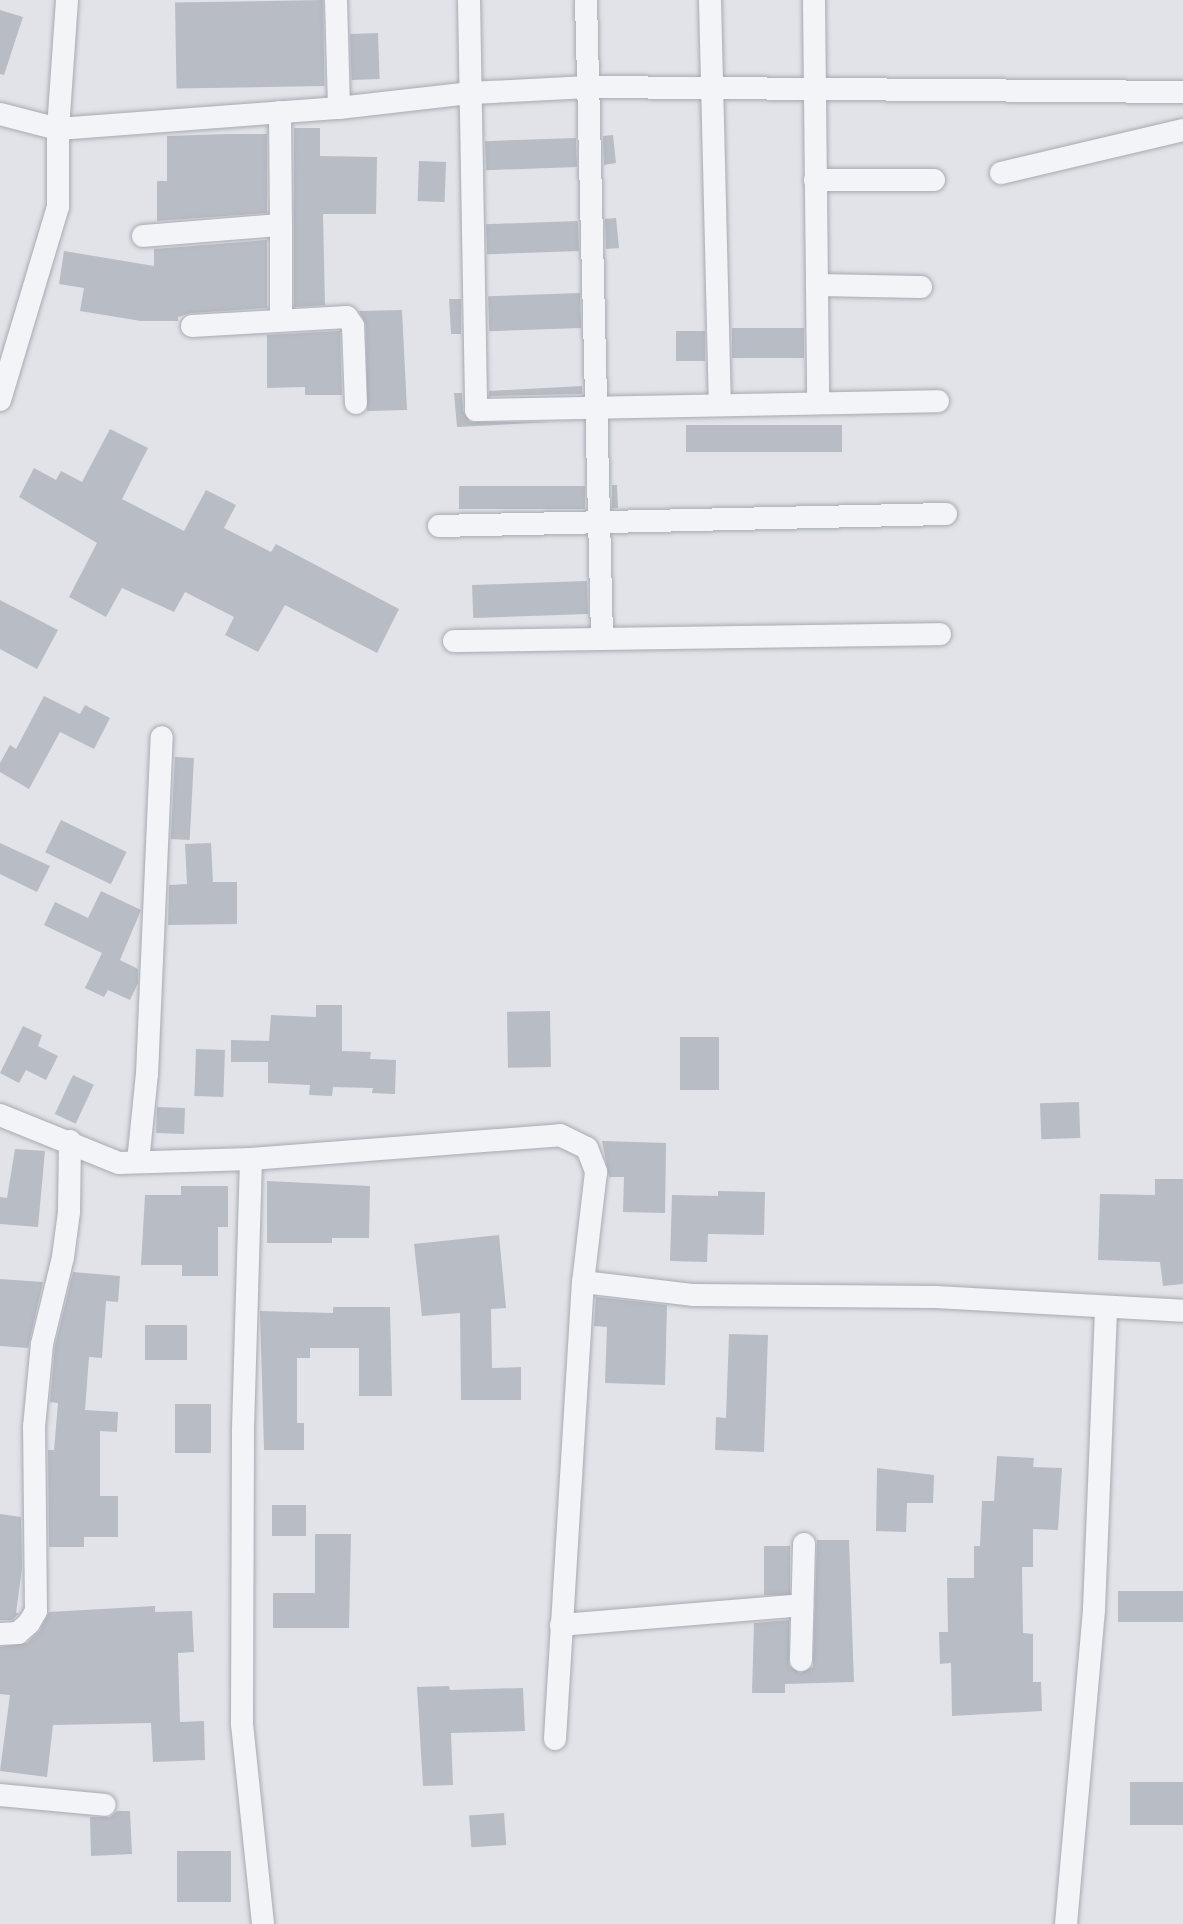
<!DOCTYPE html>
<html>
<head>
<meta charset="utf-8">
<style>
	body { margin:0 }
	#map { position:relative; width:1183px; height:1924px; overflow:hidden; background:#e1e3e8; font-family:"Fira Sans",sans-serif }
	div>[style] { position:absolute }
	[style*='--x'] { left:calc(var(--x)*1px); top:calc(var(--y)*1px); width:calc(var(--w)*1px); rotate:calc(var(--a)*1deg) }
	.building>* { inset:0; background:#b8bcc4; transform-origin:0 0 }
	.roads { filter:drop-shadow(0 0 2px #a7aab2) drop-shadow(0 0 2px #a7aab2) }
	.street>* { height:22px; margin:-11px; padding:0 11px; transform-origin:11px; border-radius:11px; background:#f3f4f7 }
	span { translate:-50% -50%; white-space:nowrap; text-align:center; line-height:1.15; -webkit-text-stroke:4.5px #f0f2f6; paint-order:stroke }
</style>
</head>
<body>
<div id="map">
	<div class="building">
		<i style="left:323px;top:0;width:86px;height:148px;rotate:89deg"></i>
		<i style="clip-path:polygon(0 10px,23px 17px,4px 75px,0 74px)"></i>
		<i style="left:378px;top:33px;width:46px;height:28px;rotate:88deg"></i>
		<i style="clip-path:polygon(294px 128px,320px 128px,320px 156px,377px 157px,376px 214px,323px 214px,325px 305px,294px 307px)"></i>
		<i style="clip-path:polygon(230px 134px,267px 134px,267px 213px,157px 221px,157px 181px,167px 181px,167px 136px)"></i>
		<i style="clip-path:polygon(613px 135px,616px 163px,604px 165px,603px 136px)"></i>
		<i style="left:576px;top:138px;width:29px;height:91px;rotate:88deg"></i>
		<i style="left:419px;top:161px;width:27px;height:40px;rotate:2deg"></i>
		<i style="clip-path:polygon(616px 218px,619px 248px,606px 249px,605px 219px)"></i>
		<i style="left:578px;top:221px;width:30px;height:92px;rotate:88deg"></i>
		<i style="clip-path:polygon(267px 240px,267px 308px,191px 313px,178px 317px,178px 321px,141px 321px,80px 311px,84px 288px,59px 284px,64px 251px,154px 266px,154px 249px)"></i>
		<i style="left:580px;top:293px;width:35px;height:92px;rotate:88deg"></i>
		<i style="clip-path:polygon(449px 299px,461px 299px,461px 334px,451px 334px)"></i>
		<i style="clip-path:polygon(402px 310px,407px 410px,367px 411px,366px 325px,359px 311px)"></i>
		<i style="left:804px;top:328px;width:30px;height:72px;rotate:90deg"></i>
		<i style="clip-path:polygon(340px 331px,342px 395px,305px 395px,305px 387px,267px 388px,267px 335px)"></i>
		<i style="left:705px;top:331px;width:30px;height:29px;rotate:90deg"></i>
		<i style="clip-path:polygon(582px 386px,582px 394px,489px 396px,489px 391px)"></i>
		<i style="clip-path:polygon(454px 393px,462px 393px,463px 411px,470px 422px,553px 422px,457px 427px)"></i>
		<i style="left:842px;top:425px;width:27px;height:156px;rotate:90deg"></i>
		<i style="clip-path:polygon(110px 429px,148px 448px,122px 499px,184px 531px,206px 490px,236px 505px,224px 528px,271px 552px,276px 544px,399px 609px,377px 653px,285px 605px,258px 652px,225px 635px,234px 617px,185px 592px,174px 612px,122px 588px,106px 617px,69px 597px,97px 543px,19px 497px,34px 468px,56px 480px,61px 471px,82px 482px)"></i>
		<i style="clip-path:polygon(612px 485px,617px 485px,618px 508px,612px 508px)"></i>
		<i style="left:585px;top:486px;width:23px;height:126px;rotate:90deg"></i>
		<i style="left:587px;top:581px;width:33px;height:115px;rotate:88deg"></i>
		<i style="clip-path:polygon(0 600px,58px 630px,37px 669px,0 649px)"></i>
		<i style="clip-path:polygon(44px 696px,80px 714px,85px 705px,110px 718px,94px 749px,60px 732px,29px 789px,0 772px,0 763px,10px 745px,16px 749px)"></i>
		<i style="left:175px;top:757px;width:19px;height:82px;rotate:3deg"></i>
		<i style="left:61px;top:820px;width:73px;height:36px;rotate:26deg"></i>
		<i style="clip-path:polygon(0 843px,50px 866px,37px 892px,0 874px)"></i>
		<i style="clip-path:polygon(211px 843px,213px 882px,237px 882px,237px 924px,168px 925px,169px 885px,187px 884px,185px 844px)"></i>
		<i style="clip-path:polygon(101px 891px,141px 910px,120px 960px,138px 969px,138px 983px,130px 1000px,108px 990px,104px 997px,85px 988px,102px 953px,44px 925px,55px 902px,88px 918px)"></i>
		<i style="clip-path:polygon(316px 1005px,342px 1005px,342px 1051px,371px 1052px,370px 1059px,396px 1060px,395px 1094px,372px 1093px,373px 1088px,333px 1087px,332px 1096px,309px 1095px,310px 1085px,268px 1083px,268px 1062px,231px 1062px,231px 1040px,269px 1041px,271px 1015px,316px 1017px)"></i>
		<i style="left:550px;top:1011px;width:56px;height:43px;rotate:89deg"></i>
		<i style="clip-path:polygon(23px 1026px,42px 1035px,38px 1046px,58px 1056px,46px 1080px,26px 1070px,19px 1083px,0 1073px)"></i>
		<i style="left:719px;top:1037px;width:53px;height:39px;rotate:90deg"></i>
		<i style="left:196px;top:1049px;width:29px;height:47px;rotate:2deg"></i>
		<i style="left:73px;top:1075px;width:23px;height:43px;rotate:25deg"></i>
		<i style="left:1079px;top:1102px;width:36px;height:39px;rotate:88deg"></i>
		<i style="left:157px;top:1107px;width:28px;height:26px;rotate:2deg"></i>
		<i style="clip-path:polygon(602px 1141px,666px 1143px,665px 1213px,623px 1212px,624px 1177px,609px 1177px)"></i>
		<i style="clip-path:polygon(15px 1149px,45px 1151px,38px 1227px,0 1224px,0 1197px,7px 1198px)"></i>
		<i style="clip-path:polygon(1155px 1179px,1183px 1179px,1183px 1284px,1163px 1286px,1160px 1262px,1098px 1260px,1100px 1194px,1155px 1195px)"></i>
		<i style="clip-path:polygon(267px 1181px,370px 1186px,369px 1238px,332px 1238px,332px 1243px,267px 1243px)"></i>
		<i style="clip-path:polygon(181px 1186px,228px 1186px,228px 1227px,218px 1227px,218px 1276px,182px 1276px,182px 1265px,141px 1265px,145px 1195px,181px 1195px)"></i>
		<i style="clip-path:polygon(718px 1191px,765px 1192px,764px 1235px,708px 1234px,707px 1262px,670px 1261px,672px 1195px,718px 1196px)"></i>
		<i style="clip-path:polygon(499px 1235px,506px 1308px,491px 1309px,492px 1368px,521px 1367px,521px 1400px,461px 1400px,460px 1313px,422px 1316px,414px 1244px)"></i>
		<i style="clip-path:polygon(73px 1272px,120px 1276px,118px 1302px,106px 1301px,102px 1358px,89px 1357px,85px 1410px,118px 1412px,117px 1432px,100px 1431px,100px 1496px,118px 1496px,118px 1537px,84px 1537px,84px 1547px,49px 1547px,48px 1450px,54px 1450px,58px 1403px,50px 1402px,55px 1346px)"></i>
		<i style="clip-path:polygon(0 1279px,43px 1282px,28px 1348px,0 1346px)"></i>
		<i style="clip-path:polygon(596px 1297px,667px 1305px,665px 1385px,605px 1383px,607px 1327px,594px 1326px)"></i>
		<i style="clip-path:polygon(333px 1307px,390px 1307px,392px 1396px,359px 1396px,359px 1348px,310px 1348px,310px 1358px,297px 1358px,297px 1423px,304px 1423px,304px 1450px,264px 1450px,260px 1311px,333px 1313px)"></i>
		<i style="left:145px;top:1325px;width:42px;height:35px"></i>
		<i style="clip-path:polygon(729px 1334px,768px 1335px,764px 1452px,715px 1450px,716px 1417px,726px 1418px)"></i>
		<i style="left:175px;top:1404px;width:36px;height:49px"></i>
		<i style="clip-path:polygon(997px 1456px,1034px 1458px,1033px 1467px,1062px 1468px,1058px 1530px,1033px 1529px,1033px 1567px,1022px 1567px,1023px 1633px,1033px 1634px,1033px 1682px,1041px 1682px,1042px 1711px,952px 1716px,951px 1663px,940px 1664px,939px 1632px,948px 1632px,947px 1578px,974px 1578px,974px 1546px,980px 1546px,982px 1501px,994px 1501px)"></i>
		<i style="clip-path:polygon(877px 1468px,934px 1475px,933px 1503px,907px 1503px,906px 1532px,876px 1531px)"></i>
		<i style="left:272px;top:1505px;width:34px;height:31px"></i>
		<i style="clip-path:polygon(0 1514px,21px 1517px,22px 1568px,16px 1613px,19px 1613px,12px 1620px,0 1620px)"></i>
		<i style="clip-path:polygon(315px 1534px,351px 1534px,349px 1628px,273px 1628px,273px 1593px,315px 1593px)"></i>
		<i style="clip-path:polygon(817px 1540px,849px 1540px,854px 1682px,785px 1684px,785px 1693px,752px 1693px,754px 1623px,789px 1620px,789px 1666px,800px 1673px,813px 1667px)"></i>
		<i style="left:764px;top:1546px;width:26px;height:49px"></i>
		<i style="left:1183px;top:1591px;width:31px;height:65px;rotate:90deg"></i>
		<i style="clip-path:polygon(155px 1606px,155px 1612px,192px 1611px,194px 1652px,178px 1653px,180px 1722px,204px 1721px,205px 1760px,153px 1762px,151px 1723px,53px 1725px,47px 1777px,0 1771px,10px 1695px,0 1694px,0 1647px,27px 1643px,40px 1630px,49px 1612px)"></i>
		<i style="clip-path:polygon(449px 1686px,450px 1690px,523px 1688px,525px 1731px,451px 1733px,453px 1785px,423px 1786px,417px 1687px)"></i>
		<i style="left:1183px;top:1782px;width:43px;height:53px;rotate:90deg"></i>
		<i style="clip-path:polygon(117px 1811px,130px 1811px,132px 1854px,91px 1856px,90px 1817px,110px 1817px)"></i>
		<i style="left:504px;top:1813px;width:32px;height:35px;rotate:86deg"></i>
		<i style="left:177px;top:1851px;width:54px;height:51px"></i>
	</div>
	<div class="roads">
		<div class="street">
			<i style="--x:336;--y:0;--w:108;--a:88.4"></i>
			<i style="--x:469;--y:0;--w:410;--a:89"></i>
			<i style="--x:476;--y:410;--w:462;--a:-1.1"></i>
			<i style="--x:586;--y:0;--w:637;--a:88.56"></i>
			<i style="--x:710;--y:0;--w:405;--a:88.6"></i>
			<i style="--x:814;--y:0;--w:403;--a:89.4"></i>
			<i style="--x:280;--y:112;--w:113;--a:89.5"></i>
			<i style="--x:0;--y:114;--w:60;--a:14.5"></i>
			<i style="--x:58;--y:129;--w:282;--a:-4.3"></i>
			<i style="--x:339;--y:108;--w:133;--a:-6.5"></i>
			<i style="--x:471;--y:93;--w:117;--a:-2.9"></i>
			<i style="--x:588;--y:87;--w:595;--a:0.48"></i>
			<i style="--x:1001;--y:173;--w:187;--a:-13.3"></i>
			<i style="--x:815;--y:180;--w:119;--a:0"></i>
			<i style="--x:143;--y:236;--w:138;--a:-4.6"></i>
			<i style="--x:281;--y:225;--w:95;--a:90"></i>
			<i style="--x:817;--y:285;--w:104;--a:1.1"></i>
			<i style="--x:192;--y:326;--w:155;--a:-3.3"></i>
			<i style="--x:347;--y:317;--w:11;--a:56"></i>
			<i style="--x:353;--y:326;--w:77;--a:87.8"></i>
			<i style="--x:0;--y:400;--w:202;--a:-73.3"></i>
			<i style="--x:58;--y:207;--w:78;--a:-90"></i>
			<i style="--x:58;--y:129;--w:129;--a:-86"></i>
			<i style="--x:439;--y:526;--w:507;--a:-1.36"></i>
			<i style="--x:454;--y:641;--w:486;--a:-0.8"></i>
			<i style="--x:0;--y:1115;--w:128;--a:22"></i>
			<i style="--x:119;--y:1163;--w:132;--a:-1.7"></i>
			<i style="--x:251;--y:1159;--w:310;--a:-4.4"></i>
			<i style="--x:560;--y:1135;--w:30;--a:26"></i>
			<i style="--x:587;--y:1148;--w:26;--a:69"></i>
			<i style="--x:596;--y:1172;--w:111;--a:96.7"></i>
			<i style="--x:583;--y:1282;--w:112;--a:6.7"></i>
			<i style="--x:694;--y:1295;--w:242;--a:0.5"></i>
			<i style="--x:936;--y:1297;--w:247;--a:3.2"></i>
			<i style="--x:251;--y:1159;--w:273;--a:91.7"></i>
			<i style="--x:243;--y:1432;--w:292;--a:90.2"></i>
			<i style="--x:242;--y:1724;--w:201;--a:84"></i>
			<i style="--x:138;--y:1162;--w:88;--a:-84.2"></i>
			<i style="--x:147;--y:1074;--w:337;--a:-87.5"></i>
			<i style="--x:561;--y:1625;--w:242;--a:-4.7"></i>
			<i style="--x:0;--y:1634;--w:18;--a:-3"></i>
			<i style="--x:18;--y:1633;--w:15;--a:-42"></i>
			<i style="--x:29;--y:1623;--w:14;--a:-60"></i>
			<i style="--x:36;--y:1611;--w:184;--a:-90.6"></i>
			<i style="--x:34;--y:1427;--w:83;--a:-84.5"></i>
			<i style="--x:42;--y:1344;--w:89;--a:-76.4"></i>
			<i style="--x:63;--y:1257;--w:45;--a:-82.4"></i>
			<i style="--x:69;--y:1212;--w:71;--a:-89.2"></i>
			<i style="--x:801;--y:1660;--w:116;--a:-88.5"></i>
			<i style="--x:555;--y:1739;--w:458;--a:-86.5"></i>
			<i style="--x:0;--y:1795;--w:105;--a:5.4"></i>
			<i style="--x:1066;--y:1924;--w:316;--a:-84.9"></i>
			<i style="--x:1094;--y:1609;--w:302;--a:-87.7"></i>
		</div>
	</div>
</div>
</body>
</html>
